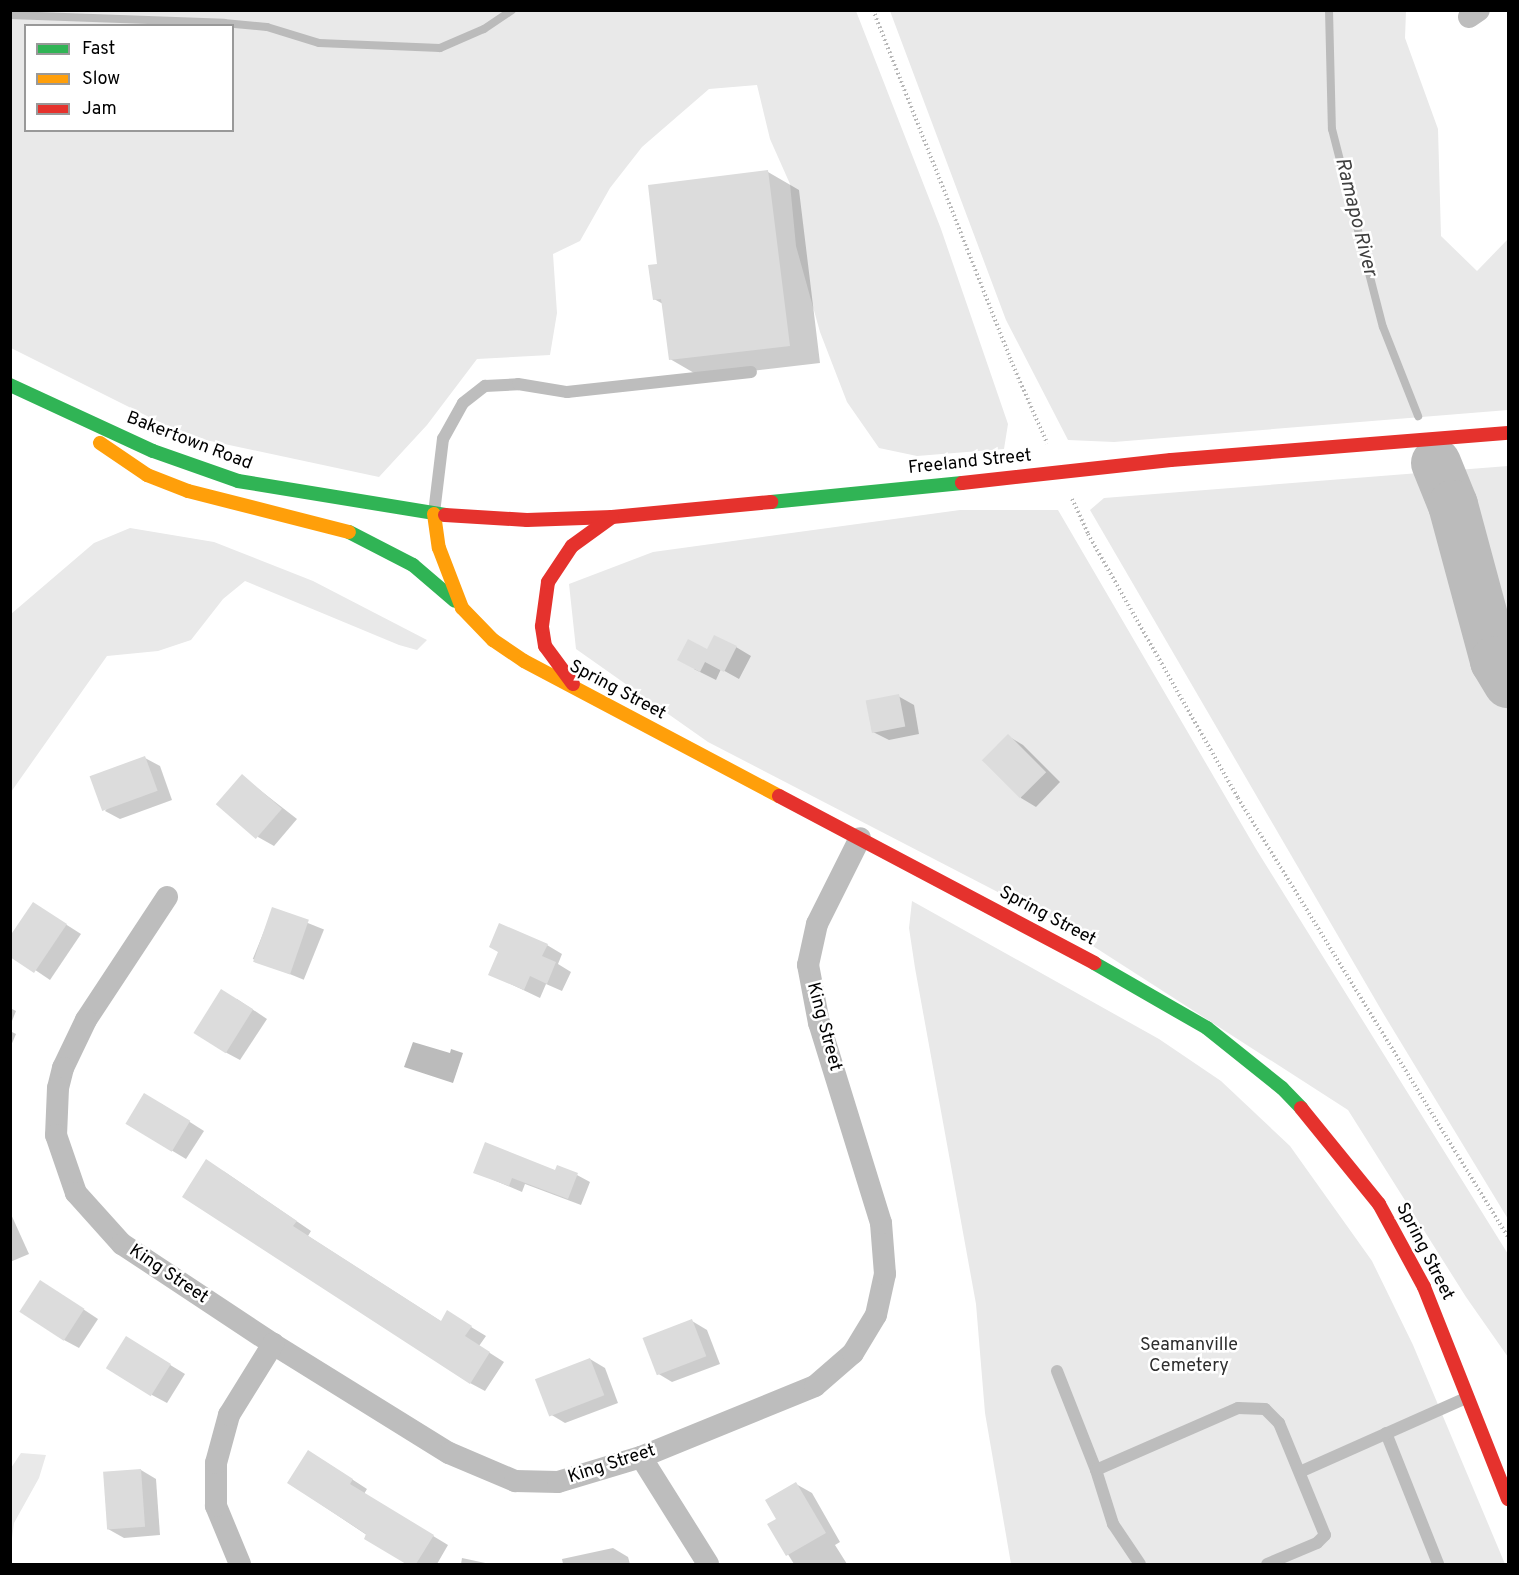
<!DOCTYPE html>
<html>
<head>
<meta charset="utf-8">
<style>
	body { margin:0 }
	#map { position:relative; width:1519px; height:1575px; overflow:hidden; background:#fff; font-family:Overpass,sans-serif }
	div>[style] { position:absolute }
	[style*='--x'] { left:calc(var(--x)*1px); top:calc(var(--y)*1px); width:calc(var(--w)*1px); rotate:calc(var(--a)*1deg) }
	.green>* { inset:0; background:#e9e9e9 }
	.water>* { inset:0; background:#bbb }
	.shadow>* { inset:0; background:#0003; transform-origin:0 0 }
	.stream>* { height:8px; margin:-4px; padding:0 4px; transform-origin:4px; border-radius:4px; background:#bbb }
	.river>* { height:50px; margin:-25px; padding:0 25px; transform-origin:25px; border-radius:25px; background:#bbb }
	.building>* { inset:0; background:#dcdcdc; transform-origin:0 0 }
	.path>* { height:4px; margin-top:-2px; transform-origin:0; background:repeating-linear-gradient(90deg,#b8b8b8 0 1.5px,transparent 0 4.5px) }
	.lane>* { height:12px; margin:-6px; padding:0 6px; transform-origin:6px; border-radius:6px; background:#bdbdbd }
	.street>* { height:22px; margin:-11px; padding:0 11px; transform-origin:11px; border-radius:11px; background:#bdbdbd }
	.fast>* { height:14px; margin:-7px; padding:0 7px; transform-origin:7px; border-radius:7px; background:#30b455 }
	.slow>* { height:14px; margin:-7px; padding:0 7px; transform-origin:7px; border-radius:7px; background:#ff9f0a }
	.jam>* { height:14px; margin:-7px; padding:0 7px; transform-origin:7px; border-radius:7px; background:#e5322d }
	.jam-bridge>* { height:14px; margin:-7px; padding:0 7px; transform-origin:7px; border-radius:7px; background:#e5322d }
	span { translate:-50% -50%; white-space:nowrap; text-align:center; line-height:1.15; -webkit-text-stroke:5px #fff; paint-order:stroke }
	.street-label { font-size:18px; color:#000 }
	.park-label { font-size:18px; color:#2e2e2e }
	.water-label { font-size:20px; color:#3f3f3f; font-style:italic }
	.frame { position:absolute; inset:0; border:12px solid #000; pointer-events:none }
	.legend { position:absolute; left:24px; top:24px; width:210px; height:108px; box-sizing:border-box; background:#fff; border:2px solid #999; margin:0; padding:8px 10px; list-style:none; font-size:18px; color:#000 }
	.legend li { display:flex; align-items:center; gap:12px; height:30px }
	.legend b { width:30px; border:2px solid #999 }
</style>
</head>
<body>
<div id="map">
	<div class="green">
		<i style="clip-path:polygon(evenodd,10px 11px,856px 11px,941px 229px,1008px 424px,1004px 449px,917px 456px,879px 448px,847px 402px,820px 332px,796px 246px,790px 184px,770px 139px,757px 85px,709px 89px,642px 147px,610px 188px,580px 241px,553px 254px,557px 313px,550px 355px,477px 359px,427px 425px,379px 477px,187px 436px,11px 348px,10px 11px,26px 26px,232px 26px,232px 130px,26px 130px,26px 26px)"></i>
		<i style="clip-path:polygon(890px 11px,1406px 11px,1405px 38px,1438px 129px,1441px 236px,1477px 271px,1508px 239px,1508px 410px,1114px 442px,1068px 440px,1006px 320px)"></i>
		<i style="clip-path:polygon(1508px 466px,1508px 1219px,1383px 1013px,1090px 510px,1104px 498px)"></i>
		<i style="clip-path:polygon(960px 510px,1058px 510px,1256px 849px,1508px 1254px,1508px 1357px,1466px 1297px,1348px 1110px,1054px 921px,708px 742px,576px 649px,569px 584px,653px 552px)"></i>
		<i style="clip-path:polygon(130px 528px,214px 542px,313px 581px,427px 640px,417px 650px,399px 645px,245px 581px,223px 599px,191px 640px,158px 651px,107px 656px,11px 792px,11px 614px,94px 543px)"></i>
		<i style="clip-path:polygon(912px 901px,1159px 1039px,1221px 1081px,1290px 1146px,1372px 1261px,1413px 1345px,1505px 1564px,1011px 1564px,985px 1413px,976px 1304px,915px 968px,909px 928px)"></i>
		<i style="clip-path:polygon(21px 1453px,46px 1455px,39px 1478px,14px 1523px,11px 1546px,11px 1468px)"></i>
	</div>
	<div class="water">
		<i style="clip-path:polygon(413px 1042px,450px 1053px,451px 1049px,463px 1053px,453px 1083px,404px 1067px)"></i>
	</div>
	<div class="shadow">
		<i style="clip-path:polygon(768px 172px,799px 190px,820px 363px,701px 377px,670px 359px,663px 304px,654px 299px,659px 265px)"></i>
		<i style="clip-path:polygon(736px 647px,751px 656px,739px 679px,721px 669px,716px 680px,694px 669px,707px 651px)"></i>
		<i style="clip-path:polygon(898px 696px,914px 705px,919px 734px,889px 740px,873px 732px)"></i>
		<i style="clip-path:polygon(1008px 736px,1023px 745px,1060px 782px,1036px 807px,1021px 798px)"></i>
		<i style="clip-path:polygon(145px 758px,160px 766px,172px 800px,120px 819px,105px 811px)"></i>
		<i style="clip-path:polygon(242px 776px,297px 819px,274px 846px,258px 837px)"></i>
		<i style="clip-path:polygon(34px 904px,81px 934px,50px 980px,10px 953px)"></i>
		<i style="left:273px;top:909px;width:55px;height:54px;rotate:22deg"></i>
		<i style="clip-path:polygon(547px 945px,562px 954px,558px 964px,571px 972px,562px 991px,546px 984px,540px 998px,490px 974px)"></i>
		<i style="clip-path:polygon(237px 999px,267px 1019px,240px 1060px,225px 1052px)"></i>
		<i style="clip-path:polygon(10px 1008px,16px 1011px,10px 1026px)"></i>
		<i style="clip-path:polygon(10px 1031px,16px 1034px,10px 1048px)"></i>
		<i style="clip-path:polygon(160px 1103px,204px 1131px,186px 1159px,171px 1150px)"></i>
		<i style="clip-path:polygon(222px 1170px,311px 1231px,308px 1236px,442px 1322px,448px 1313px,486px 1336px,479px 1346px,504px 1362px,485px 1391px,470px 1383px)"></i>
		<i style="clip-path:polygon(556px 1171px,577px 1175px,590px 1182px,581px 1205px,525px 1184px,522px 1192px,475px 1172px)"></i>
		<i style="clip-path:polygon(10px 1212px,29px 1254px,10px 1262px)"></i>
		<i style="clip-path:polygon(56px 1291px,98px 1319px,79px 1348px,64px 1340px)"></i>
		<i style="clip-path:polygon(692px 1321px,707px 1330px,720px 1364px,672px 1382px,657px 1373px)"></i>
		<i style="clip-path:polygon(141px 1347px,185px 1374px,167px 1403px,152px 1395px)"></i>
		<i style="clip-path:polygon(590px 1359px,605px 1368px,618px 1403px,565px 1423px,550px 1414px)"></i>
		<i style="clip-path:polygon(324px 1461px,367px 1489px,364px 1494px,448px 1545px,437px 1564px,410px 1564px,289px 1483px)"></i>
		<i style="clip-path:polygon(141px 1470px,156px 1479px,160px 1535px,124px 1538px,108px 1529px)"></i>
		<i style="clip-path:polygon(796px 1484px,812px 1493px,840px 1542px,835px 1545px,847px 1564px,794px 1564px,769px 1524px,778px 1519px)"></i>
		<i style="clip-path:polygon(613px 1548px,628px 1557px,630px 1564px,563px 1564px,562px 1559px)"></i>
		<i style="clip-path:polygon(462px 1558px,490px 1564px,461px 1564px)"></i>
	</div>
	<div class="stream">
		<i style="--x:1329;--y:10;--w:119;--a:88.6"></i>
		<i style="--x:1332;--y:129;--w:204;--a:75.6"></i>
		<i style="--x:1383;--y:327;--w:96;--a:68.5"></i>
		<i style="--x:10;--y:15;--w:214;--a:2.1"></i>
		<i style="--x:224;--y:23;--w:43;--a:5.3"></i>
		<i style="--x:267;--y:27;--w:54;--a:17.1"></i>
		<i style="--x:319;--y:43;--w:121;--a:2.4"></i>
		<i style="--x:440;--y:48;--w:48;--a:-23.4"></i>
		<i style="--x:484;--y:29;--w:34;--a:-34"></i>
	</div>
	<div class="river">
		<i style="--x:1436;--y:463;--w:45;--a:68"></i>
		<i style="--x:1453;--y:505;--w:162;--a:74.9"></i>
		<i style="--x:1495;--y:661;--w:26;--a:59"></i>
	</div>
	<div class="building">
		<i style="clip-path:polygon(768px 170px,790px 346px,669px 360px,661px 299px,653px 300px,648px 265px,657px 264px,648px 185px)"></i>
		<i style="clip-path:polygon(714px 635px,737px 646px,724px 672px,705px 662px,700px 672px,677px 660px,688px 639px,707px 649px)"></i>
		<i style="left:899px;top:694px;width:33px;height:34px;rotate:79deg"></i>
		<i style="left:1008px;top:734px;width:54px;height:37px;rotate:45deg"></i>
		<i style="left:145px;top:756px;width:37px;height:59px;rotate:70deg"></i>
		<i style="left:242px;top:774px;width:53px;height:40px;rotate:41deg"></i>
		<i style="clip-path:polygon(33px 902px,67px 924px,34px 973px,10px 957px,10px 936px)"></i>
		<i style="left:272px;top:907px;width:39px;height:58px;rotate:19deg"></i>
		<i style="clip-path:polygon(499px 923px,548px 944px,542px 956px,556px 962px,547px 984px,530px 976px,524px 990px,488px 975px,498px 952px,489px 947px)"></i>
		<i style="left:221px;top:989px;width:38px;height:52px;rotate:32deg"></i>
		<i style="left:144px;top:1093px;width:54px;height:36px;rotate:31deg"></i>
		<i style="clip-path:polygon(485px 1142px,555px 1170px,557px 1165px,578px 1173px,568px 1199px,512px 1178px,509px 1186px,473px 1173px)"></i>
		<i style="clip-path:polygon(206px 1159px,297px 1221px,293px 1226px,441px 1321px,447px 1310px,472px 1326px,465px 1336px,490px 1352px,470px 1384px,182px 1197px)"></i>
		<i style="left:40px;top:1280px;width:53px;height:38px;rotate:33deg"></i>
		<i style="left:692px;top:1319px;width:40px;height:53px;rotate:69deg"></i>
		<i style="left:126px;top:1336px;width:53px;height:38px;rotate:32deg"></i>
		<i style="left:590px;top:1358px;width:40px;height:59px;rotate:69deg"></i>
		<i style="clip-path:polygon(308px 1450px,353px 1479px,350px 1484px,434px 1535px,416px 1564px,406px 1564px,364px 1539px,366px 1534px,287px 1483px)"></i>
		<i style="left:141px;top:1469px;width:58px;height:38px;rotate:86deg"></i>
		<i style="clip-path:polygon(796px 1482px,826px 1533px,786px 1556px,767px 1524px,776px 1519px,765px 1500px)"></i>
	</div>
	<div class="path">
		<i style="--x:873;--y:10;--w:377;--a:68.5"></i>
		<i style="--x:1011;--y:361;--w:90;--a:66.3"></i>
		<i style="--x:1072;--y:499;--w:38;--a:65"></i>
		<i style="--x:1088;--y:534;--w:304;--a:60.4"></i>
		<i style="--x:1238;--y:798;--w:515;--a:58.41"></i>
	</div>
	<div class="lane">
		<i style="--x:434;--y:513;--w:75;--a:-83.1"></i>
		<i style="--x:443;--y:439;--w:41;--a:-60.9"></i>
		<i style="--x:463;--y:403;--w:28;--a:-38"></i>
		<i style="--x:485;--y:386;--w:33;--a:-3"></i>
		<i style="--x:518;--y:384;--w:50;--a:9.3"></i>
		<i style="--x:567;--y:392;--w:185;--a:-6.2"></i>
		<i style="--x:1057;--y:1371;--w:106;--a:68.5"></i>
		<i style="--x:1096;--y:1470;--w:57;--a:72.5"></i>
		<i style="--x:1113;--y:1524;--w:48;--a:56"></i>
		<i style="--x:1386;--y:1433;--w:141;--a:68.3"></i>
		<i style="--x:1096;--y:1470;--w:155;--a:-23.6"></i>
		<i style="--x:1238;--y:1408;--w:27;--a:2"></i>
		<i style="--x:1265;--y:1409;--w:20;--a:45"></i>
		<i style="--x:1279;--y:1423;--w:121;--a:67.7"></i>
		<i style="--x:1325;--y:1535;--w:11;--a:135"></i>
		<i style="--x:1317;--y:1543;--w:54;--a:157.2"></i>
		<i style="--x:1302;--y:1471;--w:182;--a:-24"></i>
	</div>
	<div class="street">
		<i style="--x:1469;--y:17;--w:12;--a:-35"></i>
		<i style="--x:167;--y:897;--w:147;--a:123.4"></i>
		<i style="--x:86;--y:1020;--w:53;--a:115.6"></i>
		<i style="--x:63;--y:1068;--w:21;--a:104"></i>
		<i style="--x:58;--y:1088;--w:47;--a:92.4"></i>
		<i style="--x:56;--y:1135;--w:61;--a:71"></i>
		<i style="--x:76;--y:1193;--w:69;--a:48"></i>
		<i style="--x:122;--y:1244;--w:181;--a:33.5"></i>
		<i style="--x:273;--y:1344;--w:207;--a:31.8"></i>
		<i style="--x:449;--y:1453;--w:72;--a:23"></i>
		<i style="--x:515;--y:1481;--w:43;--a:1.3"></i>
		<i style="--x:558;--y:1482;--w:87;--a:-16.8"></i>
		<i style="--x:641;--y:1457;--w:188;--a:-22.2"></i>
		<i style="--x:815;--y:1386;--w:50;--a:-41"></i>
		<i style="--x:853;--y:1353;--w:44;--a:-58.8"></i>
		<i style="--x:876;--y:1315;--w:42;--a:-77.6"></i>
		<i style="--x:885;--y:1274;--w:51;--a:-94.5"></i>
		<i style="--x:881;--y:1223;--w:209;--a:-107.2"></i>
		<i style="--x:819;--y:1023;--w:59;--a:-100.7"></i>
		<i style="--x:808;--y:965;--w:42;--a:-77.6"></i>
		<i style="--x:817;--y:924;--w:96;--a:-63.4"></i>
		<i style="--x:641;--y:1457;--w:126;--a:57.9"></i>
		<i style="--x:240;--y:1564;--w:63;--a:-112.5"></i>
		<i style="--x:216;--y:1506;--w:43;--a:-90"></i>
		<i style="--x:216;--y:1463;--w:50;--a:-74.8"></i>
		<i style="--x:229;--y:1415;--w:84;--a:-58.2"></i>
	</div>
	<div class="fast">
		<i style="--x:10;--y:385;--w:157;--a:24.8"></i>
		<i style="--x:153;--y:451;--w:90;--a:19.4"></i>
		<i style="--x:238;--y:481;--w:210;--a:9.3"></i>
		<i style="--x:771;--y:502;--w:192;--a:-5.7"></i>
		<i style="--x:349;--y:532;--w:72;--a:27.3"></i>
		<i style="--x:413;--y:565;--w:55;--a:40.6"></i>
		<i style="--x:1094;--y:963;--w:130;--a:29.9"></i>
		<i style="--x:1207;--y:1028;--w:96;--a:38.7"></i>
		<i style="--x:1282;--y:1088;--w:28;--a:46"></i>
	</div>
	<div class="slow">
		<i style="--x:100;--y:443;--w:57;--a:34.2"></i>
		<i style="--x:147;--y:475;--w:44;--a:21.3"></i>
		<i style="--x:188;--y:491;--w:166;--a:14.3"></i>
		<i style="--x:434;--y:514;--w:34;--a:82"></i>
		<i style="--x:439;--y:548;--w:64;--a:69"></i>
		<i style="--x:462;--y:608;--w:45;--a:45.9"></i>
		<i style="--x:493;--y:640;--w:37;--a:34"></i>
		<i style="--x:524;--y:661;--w:289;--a:27.9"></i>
	</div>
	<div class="jam">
		<i style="--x:1171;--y:460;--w:338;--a:-4.6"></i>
		<i style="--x:445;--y:515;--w:82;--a:3.5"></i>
		<i style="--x:527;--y:520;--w:85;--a:-2"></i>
		<i style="--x:612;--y:517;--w:160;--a:-5.4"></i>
		<i style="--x:573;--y:684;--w:47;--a:-126.4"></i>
		<i style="--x:545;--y:646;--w:20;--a:-99"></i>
		<i style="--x:542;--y:626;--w:44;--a:-82.2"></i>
		<i style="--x:548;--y:582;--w:43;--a:-56.3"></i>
		<i style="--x:572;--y:546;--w:49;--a:-35.9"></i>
		<i style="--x:779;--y:796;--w:357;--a:27.9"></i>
		<i style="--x:1301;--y:1108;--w:124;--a:50.9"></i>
		<i style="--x:1379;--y:1204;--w:94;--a:61.5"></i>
		<i style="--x:1424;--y:1287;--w:228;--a:68.4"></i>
	</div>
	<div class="jam-bridge">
		<i style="--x:962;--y:483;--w:210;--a:-6.3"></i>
	</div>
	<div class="street-label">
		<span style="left:189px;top:442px;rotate:21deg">Bakertown Road</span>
		<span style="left:970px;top:463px;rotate:-6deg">Freeland Street</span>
		<span style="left:617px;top:691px;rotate:28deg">Spring Street</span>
		<span style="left:1047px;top:917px;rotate:28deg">Spring Street</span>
		<span style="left:823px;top:1027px;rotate:75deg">King Street</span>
		<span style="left:1424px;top:1252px;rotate:63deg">Spring Street</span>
		<span style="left:168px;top:1275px;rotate:34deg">King Street</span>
		<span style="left:612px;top:1465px;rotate:-18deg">King Street</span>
	</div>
	<div class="park-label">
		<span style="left:1189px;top:1357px">Seamanville<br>Cemetery</span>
	</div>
	<div class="water-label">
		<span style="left:1355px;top:217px;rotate:76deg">Ramapo River</span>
	</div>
	<div class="frame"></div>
	<ul class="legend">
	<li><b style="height:8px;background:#30b455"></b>Fast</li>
	<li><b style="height:8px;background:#ff9f0a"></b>Slow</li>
	<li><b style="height:8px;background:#e5322d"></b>Jam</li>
	</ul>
</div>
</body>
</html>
